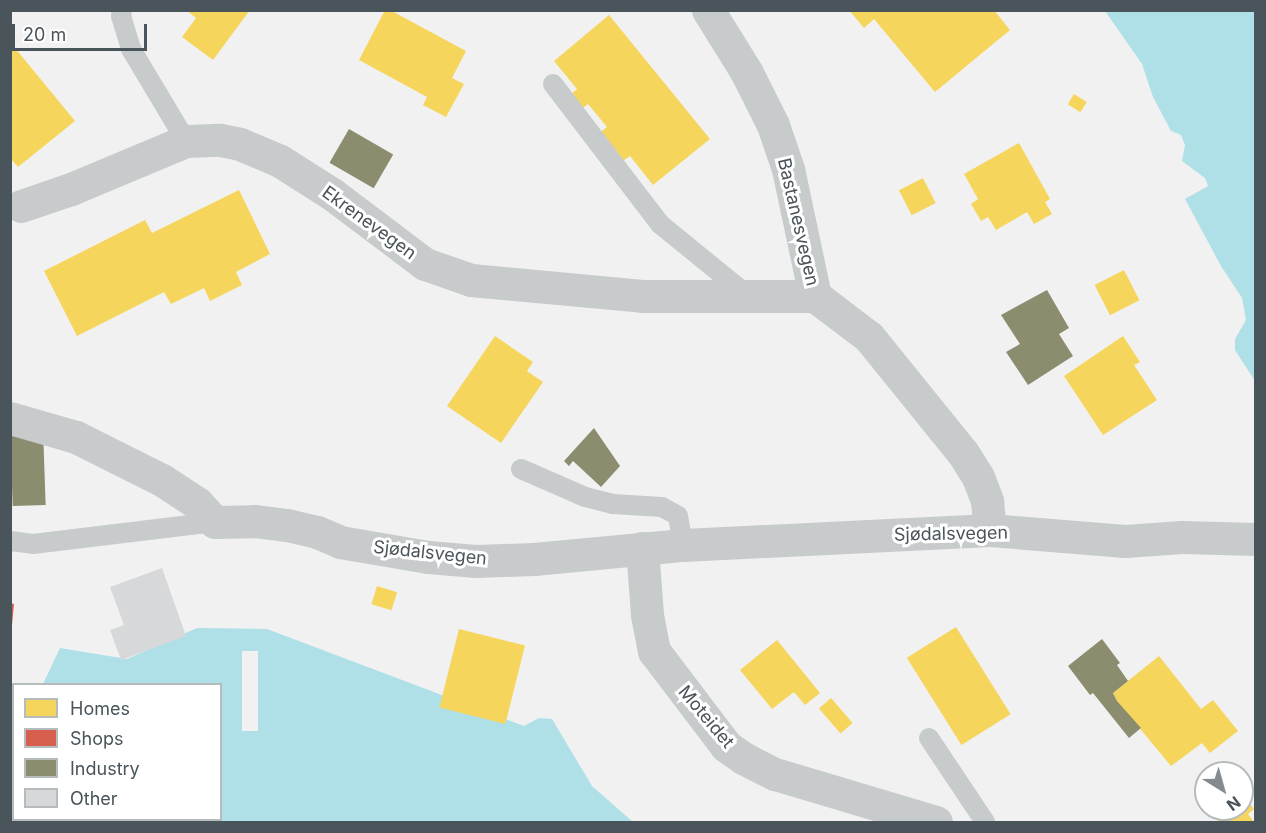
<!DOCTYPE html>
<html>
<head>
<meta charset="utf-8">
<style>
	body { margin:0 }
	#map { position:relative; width:1266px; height:833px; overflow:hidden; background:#f1f1f1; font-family:Inter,sans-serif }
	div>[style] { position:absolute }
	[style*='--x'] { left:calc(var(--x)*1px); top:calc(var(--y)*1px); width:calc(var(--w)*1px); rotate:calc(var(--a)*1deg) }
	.water>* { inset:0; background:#afe0e8 }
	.pier>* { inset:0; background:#f1f1f1; transform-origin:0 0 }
	.homes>* { inset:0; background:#f6d55c; transform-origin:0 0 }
	.shops>* { inset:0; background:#d6604d }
	.industry>* { inset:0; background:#8c8c6e; transform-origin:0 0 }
	.building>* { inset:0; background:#d7d8d9 }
	.lane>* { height:20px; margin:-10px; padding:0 10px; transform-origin:10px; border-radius:10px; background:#c8cbcc }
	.street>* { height:33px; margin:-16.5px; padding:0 16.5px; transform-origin:16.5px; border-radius:16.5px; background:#c8cbcc }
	span { translate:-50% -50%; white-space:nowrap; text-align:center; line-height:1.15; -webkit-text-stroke:6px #fff; paint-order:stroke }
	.street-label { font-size:18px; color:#49545b }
	.frame { position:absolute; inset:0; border:12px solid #49545b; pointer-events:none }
	.legend { position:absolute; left:12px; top:683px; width:210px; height:138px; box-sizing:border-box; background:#fff; border:2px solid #b6bbbd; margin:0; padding:8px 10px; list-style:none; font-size:18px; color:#49545b }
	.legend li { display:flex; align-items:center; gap:12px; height:30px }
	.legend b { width:30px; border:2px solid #b6bbbd }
	.north { position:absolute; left:1194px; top:761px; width:60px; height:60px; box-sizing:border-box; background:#fff; border:2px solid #b6bbbd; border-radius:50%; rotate:143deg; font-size:16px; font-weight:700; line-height:24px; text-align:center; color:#49545b }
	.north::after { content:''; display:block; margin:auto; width:21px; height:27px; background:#848b90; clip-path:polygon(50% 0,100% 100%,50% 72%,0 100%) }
	.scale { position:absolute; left:12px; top:24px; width:135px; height:27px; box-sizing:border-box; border:3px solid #49545b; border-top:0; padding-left:8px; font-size:18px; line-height:21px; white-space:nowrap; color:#49545b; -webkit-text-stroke:4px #fff; paint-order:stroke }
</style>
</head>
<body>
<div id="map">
	<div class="water">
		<i style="clip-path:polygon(1105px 11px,1255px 11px,1255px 381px,1235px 350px,1235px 339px,1246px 320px,1242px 298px,1221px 266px,1185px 199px,1208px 186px,1205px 178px,1182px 161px,1185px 145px,1181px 135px,1171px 131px,1153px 97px,1142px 64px)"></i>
		<i style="clip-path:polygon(197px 628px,267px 629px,524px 726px,539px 718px,552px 719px,592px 786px,633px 822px,11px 822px,10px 703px,14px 703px,14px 820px,220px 820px,220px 684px,43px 684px,60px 648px,127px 659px)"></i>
	</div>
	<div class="pier">
		<i style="left:242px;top:651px;width:16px;height:80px"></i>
	</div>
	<div class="homes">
		<i style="clip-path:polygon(186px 10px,250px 10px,213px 60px,182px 37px,196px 18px)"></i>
		<i style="clip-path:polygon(385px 10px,390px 10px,466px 51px,452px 78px,464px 84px,446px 117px,423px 105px,427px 97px,359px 60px)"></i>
		<i style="clip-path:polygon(849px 10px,994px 10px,1010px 30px,935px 92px,874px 19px,864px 28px)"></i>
		<i style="clip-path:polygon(609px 15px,710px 139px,653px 185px,630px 156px,617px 165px,594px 137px,607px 127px,588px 104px,576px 113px,565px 99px,577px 89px,554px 61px)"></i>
		<i style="clip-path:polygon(10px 42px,75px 121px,18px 167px,10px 158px)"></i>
		<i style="left:1074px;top:94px;width:15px;height:12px;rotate:32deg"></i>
		<i style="clip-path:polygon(1019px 143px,1050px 199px,1045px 202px,1052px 214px,1034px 224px,1027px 212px,996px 230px,988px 217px,981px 221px,971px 204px,978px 199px,964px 174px)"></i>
		<i style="left:923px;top:178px;width:28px;height:27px;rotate:63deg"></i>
		<i style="clip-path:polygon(239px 190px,270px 254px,236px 272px,242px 285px,210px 301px,204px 288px,171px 304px,164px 292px,77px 336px,44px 271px,145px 220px,152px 233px)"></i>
		<i style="left:1124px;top:270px;width:34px;height:33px;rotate:63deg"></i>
		<i style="clip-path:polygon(495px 336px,533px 362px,527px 371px,543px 382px,501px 443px,447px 406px)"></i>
		<i style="clip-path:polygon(1123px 336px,1140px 362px,1134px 365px,1157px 400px,1103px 435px,1064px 376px)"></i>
		<i style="left:377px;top:586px;width:21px;height:19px;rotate:17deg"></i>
		<i style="left:956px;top:627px;width:103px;height:58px;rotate:58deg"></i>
		<i style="left:459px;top:629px;width:68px;height:81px;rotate:14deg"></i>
		<i style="clip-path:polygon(777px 640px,820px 693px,805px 705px,794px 692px,772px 709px,740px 670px)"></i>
		<i style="clip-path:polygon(1159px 656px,1201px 709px,1213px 700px,1238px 731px,1210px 753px,1202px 743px,1171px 766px,1117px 701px,1113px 693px)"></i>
		<i style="left:831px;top:698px;width:33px;height:16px;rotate:49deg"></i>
		<i style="clip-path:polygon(1242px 793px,1254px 809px,1248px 814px,1254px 822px,1219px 822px,1208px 809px,1242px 809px)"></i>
	</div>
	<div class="shops">
		<i style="clip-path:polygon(10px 603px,14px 604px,12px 625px,10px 625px)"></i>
	</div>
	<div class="industry">
		<i style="left:349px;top:129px;width:51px;height:39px;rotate:30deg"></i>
		<i style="clip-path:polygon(1047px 290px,1069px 328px,1059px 334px,1073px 356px,1028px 385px,1006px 352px,1020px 344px,1001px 315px)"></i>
		<i style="clip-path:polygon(594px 428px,620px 466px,601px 487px,573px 461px,569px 466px,564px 461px)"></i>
		<i style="left:43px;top:429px;width:76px;height:33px;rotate:88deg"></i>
		<i style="clip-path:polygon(1102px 639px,1120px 663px,1117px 665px,1128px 681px,1113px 693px,1117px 701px,1141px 728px,1129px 738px,1093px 693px,1090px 695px,1068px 666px)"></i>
	</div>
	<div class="building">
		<i style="clip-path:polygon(162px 568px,186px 636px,121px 660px,110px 630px,124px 625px,110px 587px)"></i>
	</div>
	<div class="lane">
		<i style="--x:122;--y:10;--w:6;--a:99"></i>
		<i style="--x:121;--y:16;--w:34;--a:73"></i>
		<i style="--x:131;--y:49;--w:107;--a:59.1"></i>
		<i style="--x:553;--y:84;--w:176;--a:52.6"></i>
		<i style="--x:660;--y:224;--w:112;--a:39.2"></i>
		<i style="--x:521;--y:469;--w:70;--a:23.6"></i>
		<i style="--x:585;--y:497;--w:29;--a:14"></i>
		<i style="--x:613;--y:504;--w:49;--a:3.5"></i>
		<i style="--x:662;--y:507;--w:18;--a:29"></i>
		<i style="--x:678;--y:516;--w:29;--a:80"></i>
		<i style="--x:10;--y:541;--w:23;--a:7"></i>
		<i style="--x:33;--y:544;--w:183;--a:-6.9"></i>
		<i style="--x:929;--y:738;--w:101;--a:56.3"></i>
	</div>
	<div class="street">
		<i style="--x:708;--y:10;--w:74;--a:58.2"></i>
		<i style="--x:747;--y:73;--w:58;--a:63.4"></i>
		<i style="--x:773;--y:125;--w:46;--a:71.2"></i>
		<i style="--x:788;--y:169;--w:130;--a:78"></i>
		<i style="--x:815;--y:296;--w:68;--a:37.2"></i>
		<i style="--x:869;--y:337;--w:149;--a:51"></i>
		<i style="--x:963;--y:453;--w:28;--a:58"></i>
		<i style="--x:978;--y:477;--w:26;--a:69"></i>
		<i style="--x:987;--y:501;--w:29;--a:84"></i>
		<i style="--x:21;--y:206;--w:53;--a:-18.8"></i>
		<i style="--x:71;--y:189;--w:125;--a:-22.7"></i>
		<i style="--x:186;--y:141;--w:34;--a:-2"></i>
		<i style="--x:220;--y:140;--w:20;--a:11"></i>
		<i style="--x:240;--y:144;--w:43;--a:23"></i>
		<i style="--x:280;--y:161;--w:62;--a:32.4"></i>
		<i style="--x:332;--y:194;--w:116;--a:37"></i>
		<i style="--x:425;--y:264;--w:49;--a:19.2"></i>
		<i style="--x:471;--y:280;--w:172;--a:5.3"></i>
		<i style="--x:642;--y:296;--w:173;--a:0"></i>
		<i style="--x:10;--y:418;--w:69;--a:16.1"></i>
		<i style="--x:76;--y:437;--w:96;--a:26.6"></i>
		<i style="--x:162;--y:480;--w:42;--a:33.3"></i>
		<i style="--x:197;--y:503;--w:26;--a:47"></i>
		<i style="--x:215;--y:522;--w:39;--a:-1"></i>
		<i style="--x:254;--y:521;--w:33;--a:7"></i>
		<i style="--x:287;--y:525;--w:31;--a:13"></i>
		<i style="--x:317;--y:532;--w:25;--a:23"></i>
		<i style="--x:340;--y:542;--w:89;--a:9.7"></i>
		<i style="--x:428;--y:557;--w:48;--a:4.8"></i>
		<i style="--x:476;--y:561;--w:58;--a:-2"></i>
		<i style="--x:534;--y:559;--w:150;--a:-5.4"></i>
		<i style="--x:683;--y:545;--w:307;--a:-2.8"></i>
		<i style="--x:990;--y:530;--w:135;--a:4.7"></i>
		<i style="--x:1125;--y:541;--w:57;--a:-4"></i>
		<i style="--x:1182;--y:537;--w:74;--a:1.5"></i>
		<i style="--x:642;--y:548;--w:67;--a:85.7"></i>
		<i style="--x:647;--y:615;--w:37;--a:79"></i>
		<i style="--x:654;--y:651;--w:119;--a:52.8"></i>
		<i style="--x:726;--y:746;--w:21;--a:35"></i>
		<i style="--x:743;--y:758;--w:36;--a:27"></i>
		<i style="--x:775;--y:774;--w:168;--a:16.6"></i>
	</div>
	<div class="street-label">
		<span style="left:798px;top:222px;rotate:77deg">Bastanesvegen</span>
		<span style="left:369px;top:223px;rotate:36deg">Ekrenevegen</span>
		<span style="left:951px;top:534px;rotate:-1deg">Sjødalsvegen</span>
		<span style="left:430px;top:553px;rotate:6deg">Sjødalsvegen</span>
		<span style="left:706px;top:717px;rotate:50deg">Moteidet</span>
	</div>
	<div class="frame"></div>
	<ul class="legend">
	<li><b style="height:16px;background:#f6d55c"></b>Homes</li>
	<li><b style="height:16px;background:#d6604d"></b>Shops</li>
	<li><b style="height:16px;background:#8c8c6e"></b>Industry</li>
	<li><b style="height:16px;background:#d7d8d9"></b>Other</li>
	</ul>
	<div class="north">N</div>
	<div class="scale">20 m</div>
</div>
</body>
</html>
